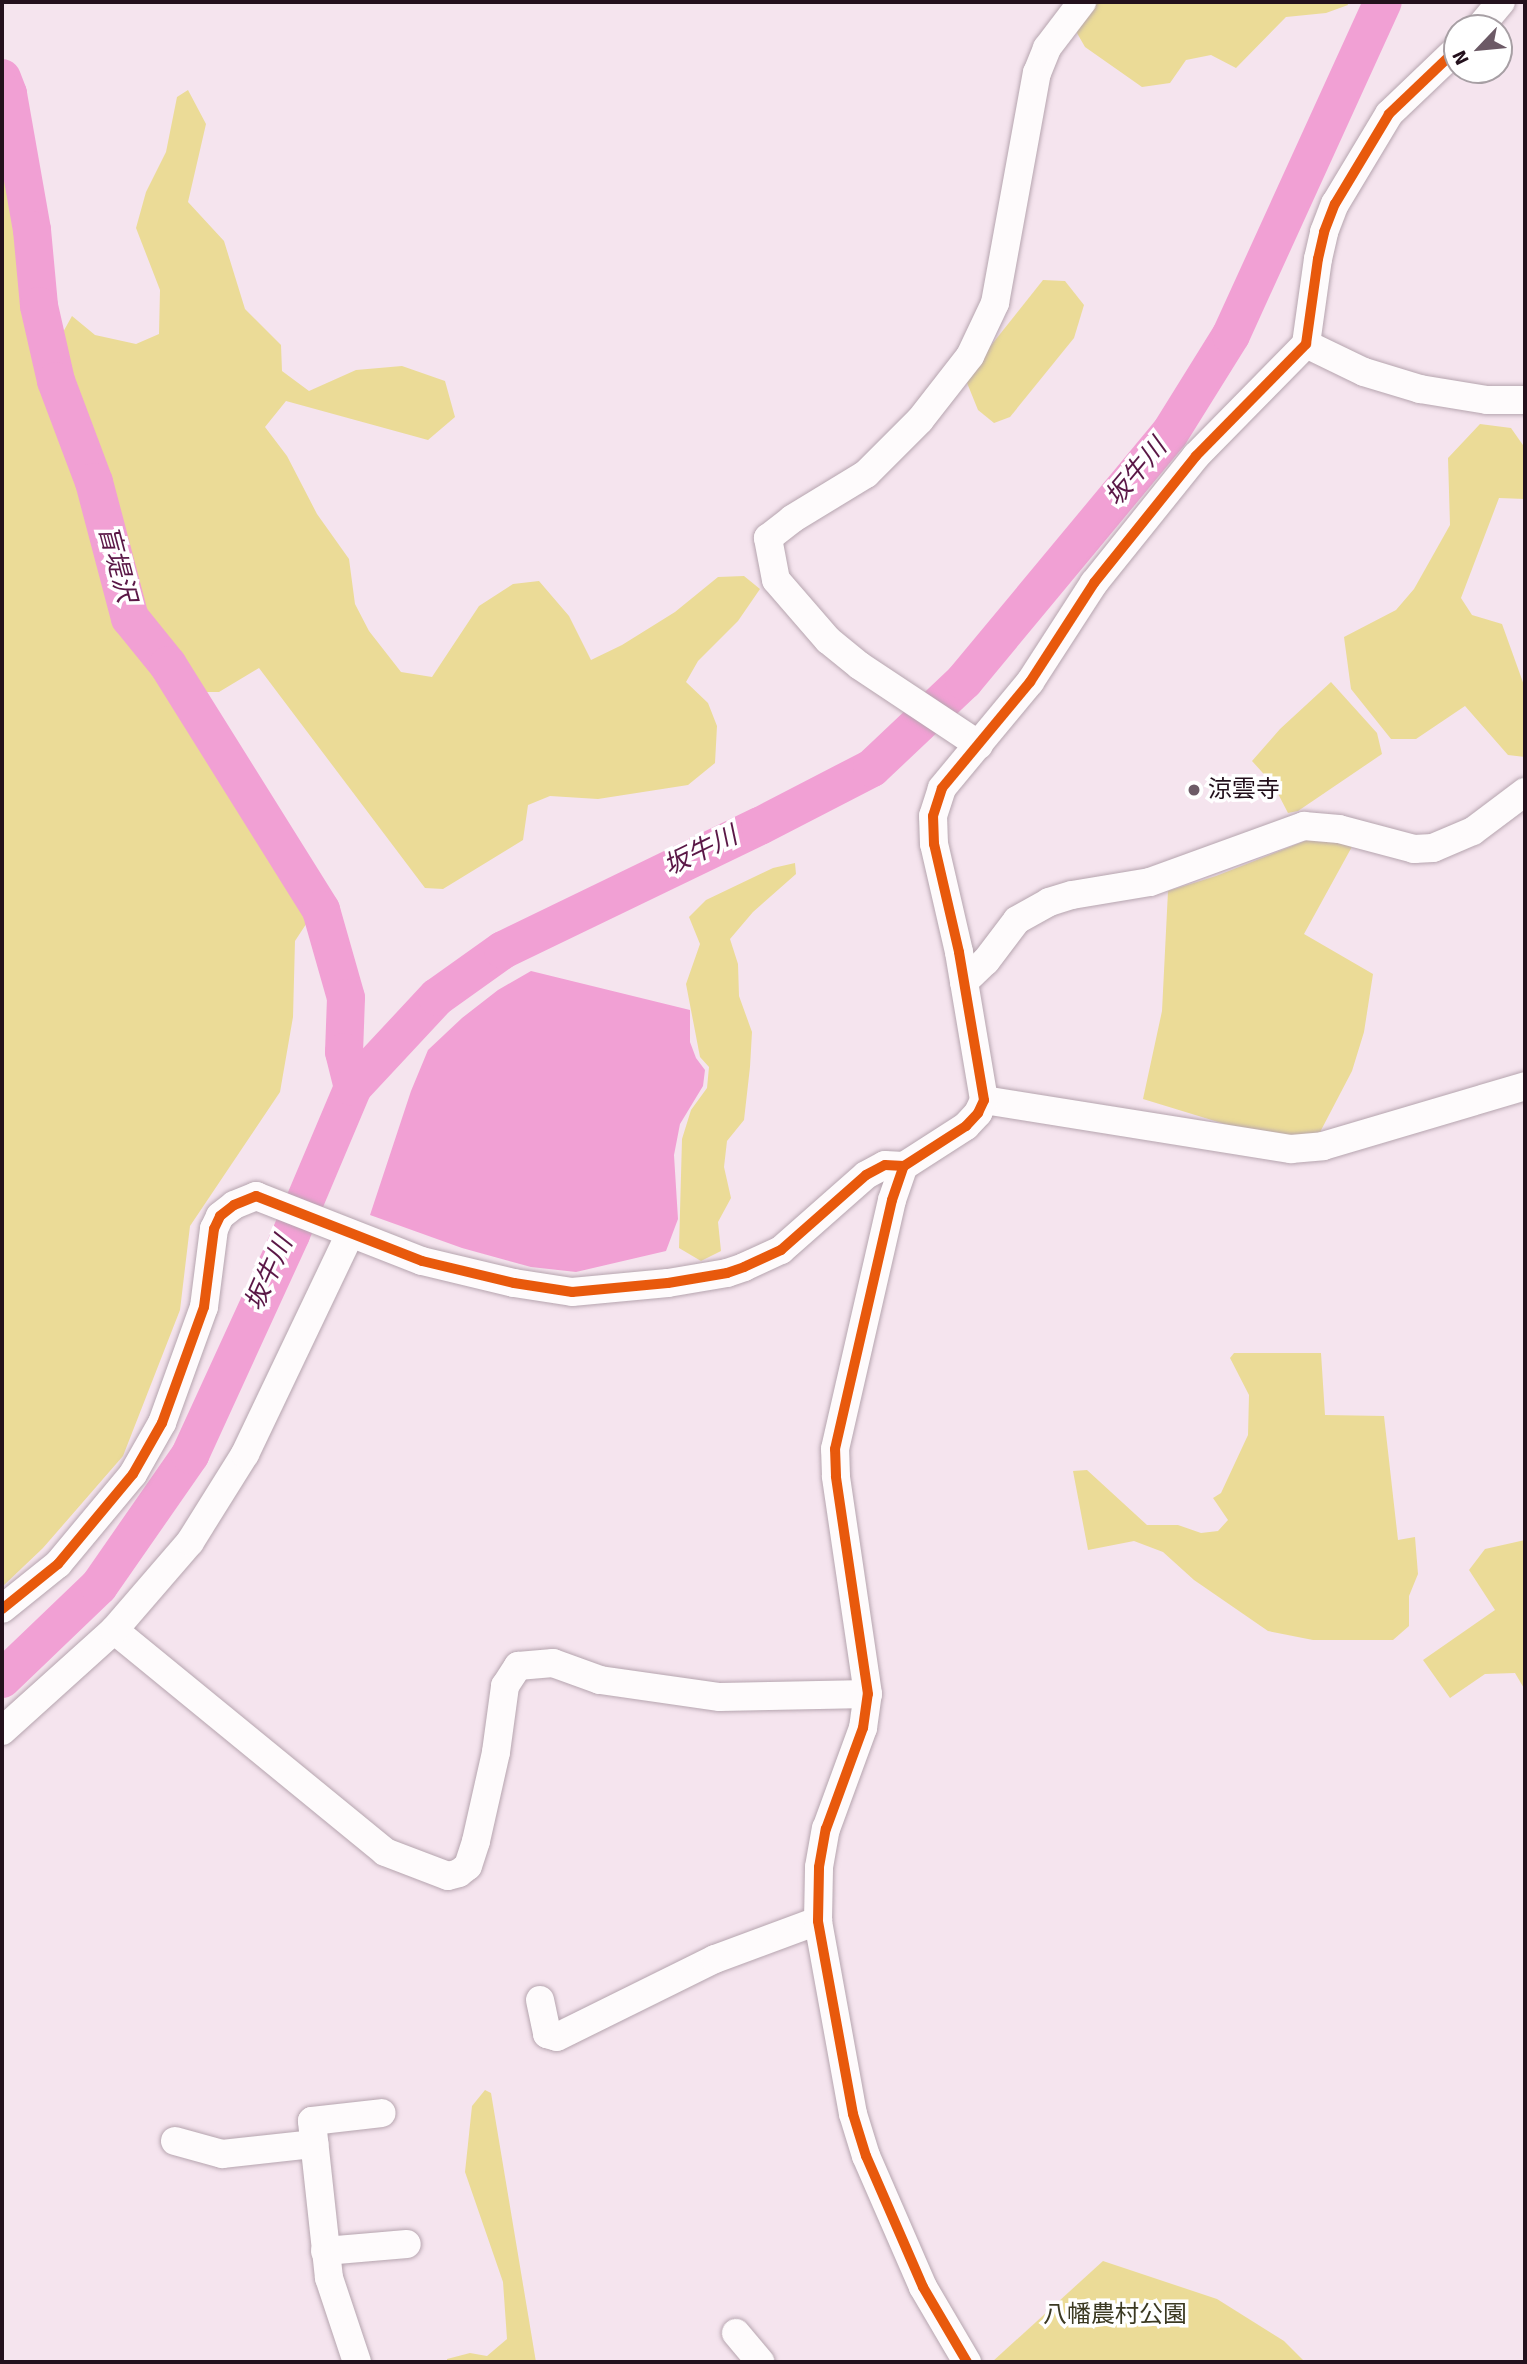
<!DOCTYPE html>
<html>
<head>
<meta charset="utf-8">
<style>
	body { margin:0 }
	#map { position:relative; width:1527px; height:2364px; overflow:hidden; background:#f5e4ee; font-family:Signika,"Noto Sans JP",sans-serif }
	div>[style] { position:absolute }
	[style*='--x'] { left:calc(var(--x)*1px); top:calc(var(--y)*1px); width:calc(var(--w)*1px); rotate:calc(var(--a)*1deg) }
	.green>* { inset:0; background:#ebdb97 }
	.water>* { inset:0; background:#f1a0d4 }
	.river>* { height:38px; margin:-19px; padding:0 19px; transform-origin:19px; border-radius:19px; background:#f1a0d4 }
	.roads { filter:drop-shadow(0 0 2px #b6a5af) drop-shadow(0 0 2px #b6a5af) }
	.minor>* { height:28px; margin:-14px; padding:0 14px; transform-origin:14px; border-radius:14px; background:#fefbfc }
	.cycleway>* { height:10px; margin:-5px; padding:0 5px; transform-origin:5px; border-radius:5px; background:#e8590c }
	.dots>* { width:19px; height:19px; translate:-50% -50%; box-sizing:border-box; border:4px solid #fff; border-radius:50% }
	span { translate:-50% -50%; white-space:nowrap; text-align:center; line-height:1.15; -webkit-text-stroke:7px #fff; paint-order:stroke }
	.poi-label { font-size:24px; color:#23101c }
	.left { translate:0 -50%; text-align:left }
	.park-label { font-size:24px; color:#3b3922 }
	.water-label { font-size:26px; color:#5a1746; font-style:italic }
	.frame { position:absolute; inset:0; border:4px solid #23101c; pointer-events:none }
	.north { position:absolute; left:1443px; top:14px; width:70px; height:70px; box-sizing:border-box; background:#fff; border:2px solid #a79fa4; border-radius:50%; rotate:244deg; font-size:19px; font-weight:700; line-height:28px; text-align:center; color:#23101c }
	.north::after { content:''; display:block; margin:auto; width:24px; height:32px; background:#6c5a66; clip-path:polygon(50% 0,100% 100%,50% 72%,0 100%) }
</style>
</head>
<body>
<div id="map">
	<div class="green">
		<i style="clip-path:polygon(1093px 2px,1347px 2px,1348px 5px,1326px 13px,1286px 17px,1236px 68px,1211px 55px,1186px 60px,1170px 83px,1142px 87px,1085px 47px,1073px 26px)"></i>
		<i style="clip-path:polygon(188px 90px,206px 124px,188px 202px,224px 241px,245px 309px,281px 345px,282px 371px,309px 391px,356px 370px,402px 366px,445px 381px,455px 417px,428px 440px,286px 401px,265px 427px,287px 456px,317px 514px,349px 559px,355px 604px,369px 631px,401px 672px,432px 677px,479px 606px,513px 584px,539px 581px,569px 616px,591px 660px,622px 645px,675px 612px,718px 577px,744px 576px,760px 589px,738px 621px,698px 661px,686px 682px,708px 703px,717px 726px,715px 763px,688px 785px,598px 799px,550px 796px,528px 805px,523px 840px,443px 889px,425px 888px,259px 668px,219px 692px,201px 692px,153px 629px,137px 602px,102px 471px,70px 384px,62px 334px,72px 316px,95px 335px,136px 344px,159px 334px,160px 290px,136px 228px,146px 192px,166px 152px,177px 97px)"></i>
		<i style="clip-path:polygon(2px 124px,18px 211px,29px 328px,82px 483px,115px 596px,131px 637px,186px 711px,312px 915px,295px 941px,293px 1017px,280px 1092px,190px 1226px,180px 1310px,123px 1456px,43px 1548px,2px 1587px)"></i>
		<i style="clip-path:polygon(1043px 280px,1065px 281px,1084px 305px,1074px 338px,1010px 417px,994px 423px,978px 410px,965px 378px)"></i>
		<i style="clip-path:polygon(1480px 424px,1511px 428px,1525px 448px,1525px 499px,1499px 498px,1461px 598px,1472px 615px,1502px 624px,1525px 688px,1525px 757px,1508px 755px,1465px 706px,1416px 739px,1391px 739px,1351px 689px,1344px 637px,1396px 610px,1414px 589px,1450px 525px,1448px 458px)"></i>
		<i style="clip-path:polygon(1331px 682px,1377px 733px,1382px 754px,1298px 811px,1288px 813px,1273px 784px,1252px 761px,1280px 729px)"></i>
		<i style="clip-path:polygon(1315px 837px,1354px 843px,1304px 934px,1373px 974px,1364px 1032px,1352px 1071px,1318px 1136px,1289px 1136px,1241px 1129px,1143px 1099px,1162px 1011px,1168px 891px,1216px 876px)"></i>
		<i style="clip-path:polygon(795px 863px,796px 874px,753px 912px,730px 939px,738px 964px,739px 996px,752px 1032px,750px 1067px,744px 1120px,727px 1141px,724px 1167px,731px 1198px,718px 1222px,721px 1251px,701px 1261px,679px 1248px,682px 1139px,691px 1110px,707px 1088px,709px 1067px,700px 1057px,686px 984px,700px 944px,689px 917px,706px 900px,773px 868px)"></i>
		<i style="clip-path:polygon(1234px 1353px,1321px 1353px,1325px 1415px,1384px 1416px,1398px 1540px,1415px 1537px,1418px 1574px,1409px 1596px,1409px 1626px,1393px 1640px,1313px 1640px,1268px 1631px,1194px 1580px,1163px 1552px,1134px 1541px,1088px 1550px,1073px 1471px,1087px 1470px,1147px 1525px,1178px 1525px,1201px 1533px,1218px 1531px,1228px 1520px,1213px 1498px,1221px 1493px,1248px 1435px,1249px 1395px,1230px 1358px)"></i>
		<i style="clip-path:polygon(1525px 1540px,1525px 1690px,1515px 1673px,1485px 1674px,1450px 1698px,1423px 1660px,1495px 1610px,1469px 1570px,1485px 1549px)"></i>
		<i style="clip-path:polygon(485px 2090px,491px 2093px,536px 2362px,447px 2362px,447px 2359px,470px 2353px,487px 2356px,507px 2339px,503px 2282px,465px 2172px,472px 2106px)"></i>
		<i style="clip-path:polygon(1103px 2261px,1217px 2299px,1284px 2341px,1305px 2362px,992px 2362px)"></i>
	</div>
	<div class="water">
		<i style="clip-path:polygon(531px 971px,690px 1010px,690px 1042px,696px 1058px,705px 1070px,703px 1086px,680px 1124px,674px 1155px,678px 1219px,666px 1251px,576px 1272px,531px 1267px,462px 1248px,370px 1215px,411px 1091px,428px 1050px,462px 1018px,498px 990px)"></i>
	</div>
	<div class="river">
		<i style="--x:2;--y:78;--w:17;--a:69"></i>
		<i style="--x:8;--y:94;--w:138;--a:80"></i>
		<i style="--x:32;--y:230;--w:76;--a:84.7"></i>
		<i style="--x:39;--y:306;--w:77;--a:77.2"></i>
		<i style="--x:56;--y:381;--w:108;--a:69.4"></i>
		<i style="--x:94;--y:482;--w:141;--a:75.2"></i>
		<i style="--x:130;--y:618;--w:60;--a:51"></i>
		<i style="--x:168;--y:665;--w:289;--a:58"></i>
		<i style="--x:321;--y:910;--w:91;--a:74.1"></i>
		<i style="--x:346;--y:998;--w:54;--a:92.1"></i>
		<i style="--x:344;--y:1052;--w:36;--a:76"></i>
		<i style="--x:2;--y:1679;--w:134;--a:-43.8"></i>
		<i style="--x:99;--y:1586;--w:160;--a:-55.2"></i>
		<i style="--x:190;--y:1455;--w:243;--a:-65.4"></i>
		<i style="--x:291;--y:1234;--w:160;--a:-67.1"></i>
		<i style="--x:353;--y:1087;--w:123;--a:-47"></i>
		<i style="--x:437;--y:997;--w:81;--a:-35.5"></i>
		<i style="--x:503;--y:950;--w:285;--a:-25.8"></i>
		<i style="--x:760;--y:826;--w:126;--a:-27.4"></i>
		<i style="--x:872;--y:768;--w:127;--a:-43.4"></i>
		<i style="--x:964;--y:681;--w:322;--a:-50.3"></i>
		<i style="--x:1170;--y:433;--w:115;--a:-58.1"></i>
		<i style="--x:1231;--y:335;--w:366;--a:-65.5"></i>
	</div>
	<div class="roads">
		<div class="minor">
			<i style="--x:1479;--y:28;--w:34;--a:-50"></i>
			<i style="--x:1306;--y:344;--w:64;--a:25.8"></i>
			<i style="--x:1364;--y:372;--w:59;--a:16.9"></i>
			<i style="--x:1420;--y:389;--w:68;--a:9.3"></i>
			<i style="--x:1487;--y:400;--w:38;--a:0"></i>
			<i style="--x:979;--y:745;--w:143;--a:-146.4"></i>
			<i style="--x:860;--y:666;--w:41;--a:-140.9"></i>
			<i style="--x:828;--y:640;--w:79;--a:-130.9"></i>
			<i style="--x:776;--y:580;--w:43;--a:-100.8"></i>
			<i style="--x:768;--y:538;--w:31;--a:-38"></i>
			<i style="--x:792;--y:519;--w:87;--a:-31.3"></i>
			<i style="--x:866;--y:474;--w:76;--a:-45"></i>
			<i style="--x:920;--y:420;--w:81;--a:-52"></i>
			<i style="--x:970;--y:356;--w:59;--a:-64.7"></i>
			<i style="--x:995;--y:303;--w:234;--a:-79.7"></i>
			<i style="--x:1037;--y:73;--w:27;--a:-68"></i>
			<i style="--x:1047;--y:48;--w:58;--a:-52.7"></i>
			<i style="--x:964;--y:982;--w:30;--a:-44"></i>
			<i style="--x:986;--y:961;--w:51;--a:-52.9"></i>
			<i style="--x:1017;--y:920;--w:37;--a:-29"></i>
			<i style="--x:1049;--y:902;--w:24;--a:-17"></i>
			<i style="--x:1072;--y:895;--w:79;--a:-9.5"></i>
			<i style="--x:1150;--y:882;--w:164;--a:-20"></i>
			<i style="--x:1304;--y:826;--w:35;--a:5"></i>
			<i style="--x:1339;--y:829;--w:78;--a:14.9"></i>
			<i style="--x:1414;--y:849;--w:19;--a:-3"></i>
			<i style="--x:1433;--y:848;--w:43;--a:-23"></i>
			<i style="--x:1473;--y:831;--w:65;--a:-36.9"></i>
			<i style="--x:984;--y:1100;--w:311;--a:9.1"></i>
			<i style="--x:1291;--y:1149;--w:32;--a:-5"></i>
			<i style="--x:1323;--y:1146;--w:211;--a:-16.5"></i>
			<i style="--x:2;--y:1609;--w:72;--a:-38.8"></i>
			<i style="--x:58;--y:1564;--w:117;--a:-50.2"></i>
			<i style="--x:133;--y:1474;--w:59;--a:-60.4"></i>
			<i style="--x:162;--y:1423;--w:123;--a:-70.1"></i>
			<i style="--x:204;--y:1307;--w:79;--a:-82.7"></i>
			<i style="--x:214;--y:1229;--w:14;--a:-65"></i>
			<i style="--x:220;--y:1216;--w:18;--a:-38"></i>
			<i style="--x:234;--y:1205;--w:24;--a:-22"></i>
			<i style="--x:256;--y:1196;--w:178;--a:21.4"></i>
			<i style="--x:422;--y:1261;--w:95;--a:13.4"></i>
			<i style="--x:514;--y:1283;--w:59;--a:8.8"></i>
			<i style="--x:572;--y:1292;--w:96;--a:-5.4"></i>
			<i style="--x:668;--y:1283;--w:60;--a:-9.6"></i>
			<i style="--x:727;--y:1273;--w:18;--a:-19"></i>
			<i style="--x:744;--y:1267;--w:41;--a:-24.7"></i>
			<i style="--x:781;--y:1250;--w:113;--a:-41.4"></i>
			<i style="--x:866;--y:1175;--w:21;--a:-28"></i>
			<i style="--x:885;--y:1165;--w:19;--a:3"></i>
			<i style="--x:114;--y:1630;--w:350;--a:39.3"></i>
			<i style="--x:385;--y:1852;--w:67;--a:20.9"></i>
			<i style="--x:448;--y:1876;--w:11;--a:-15"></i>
			<i style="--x:459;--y:1873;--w:11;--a:-38"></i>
			<i style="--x:468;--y:1866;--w:26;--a:-72"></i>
			<i style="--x:476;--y:1841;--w:91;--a:-77.3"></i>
			<i style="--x:496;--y:1752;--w:67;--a:-82.2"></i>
			<i style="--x:505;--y:1686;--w:24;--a:-57"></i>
			<i style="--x:518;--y:1666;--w:35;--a:-5"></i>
			<i style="--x:553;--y:1663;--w:50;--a:19.9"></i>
			<i style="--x:600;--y:1680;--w:121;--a:8.1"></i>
			<i style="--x:720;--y:1697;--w:148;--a:-1.2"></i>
			<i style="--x:2;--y:1731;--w:151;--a:-42"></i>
			<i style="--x:114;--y:1630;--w:116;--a:-49.2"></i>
			<i style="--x:190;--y:1542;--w:104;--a:-58"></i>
			<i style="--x:245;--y:1454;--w:244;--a:-64.5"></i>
			<i style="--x:540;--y:2000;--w:35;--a:78"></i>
			<i style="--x:547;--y:2034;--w:10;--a:17"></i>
			<i style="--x:557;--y:2037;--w:176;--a:-26.3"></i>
			<i style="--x:715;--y:1959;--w:110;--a:-20.3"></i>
			<i style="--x:175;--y:2141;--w:49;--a:15.5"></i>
			<i style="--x:222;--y:2154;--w:93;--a:-6.2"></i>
			<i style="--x:325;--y:2251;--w:82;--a:-4.9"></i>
			<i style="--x:736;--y:2333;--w:38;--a:50"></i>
			<i style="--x:357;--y:2362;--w:89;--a:-108.4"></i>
			<i style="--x:329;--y:2278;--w:158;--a:-96.2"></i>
			<i style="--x:312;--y:2121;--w:70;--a:-6.5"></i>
			<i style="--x:967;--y:2362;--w:87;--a:-120.4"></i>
			<i style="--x:923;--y:2287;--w:143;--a:-113.5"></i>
			<i style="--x:866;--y:2156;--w:44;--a:-107.2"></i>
			<i style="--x:853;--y:2114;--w:196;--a:-100.3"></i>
			<i style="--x:818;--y:1921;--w:54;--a:-88.9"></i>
			<i style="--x:819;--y:1867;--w:39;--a:-80"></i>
			<i style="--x:826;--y:1829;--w:108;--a:-69.9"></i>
			<i style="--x:863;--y:1728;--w:34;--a:-82"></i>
			<i style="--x:868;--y:1694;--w:220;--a:-98.4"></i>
			<i style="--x:836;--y:1476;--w:27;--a:-92"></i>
			<i style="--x:835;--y:1449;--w:255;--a:-77.1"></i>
			<i style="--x:892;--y:1200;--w:36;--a:-71"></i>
			<i style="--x:904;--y:1166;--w:74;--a:-32.8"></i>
			<i style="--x:966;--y:1126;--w:18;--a:-47"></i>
			<i style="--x:978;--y:1113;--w:14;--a:-65"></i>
			<i style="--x:984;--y:1100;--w:150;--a:-99.6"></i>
			<i style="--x:959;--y:952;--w:111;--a:-103"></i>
			<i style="--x:934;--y:844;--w:28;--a:-92"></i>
			<i style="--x:933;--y:816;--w:29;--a:-72"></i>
			<i style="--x:942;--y:788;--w:138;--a:-50.3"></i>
			<i style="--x:1030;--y:682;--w:118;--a:-57.1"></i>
			<i style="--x:1094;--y:583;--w:163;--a:-51.2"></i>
			<i style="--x:1196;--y:456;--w:157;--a:-45.5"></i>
			<i style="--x:1306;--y:344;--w:86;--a:-82"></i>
			<i style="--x:1318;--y:259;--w:28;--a:-77"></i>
			<i style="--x:1324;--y:232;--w:30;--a:-69"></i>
			<i style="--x:1335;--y:204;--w:105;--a:-59"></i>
			<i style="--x:1389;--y:114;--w:94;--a:-43.7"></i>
		</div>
	</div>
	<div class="cycleway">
		<i style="--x:2;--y:1609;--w:72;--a:-38.8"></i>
		<i style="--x:58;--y:1564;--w:117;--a:-50.2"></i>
		<i style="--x:133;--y:1474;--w:59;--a:-60.4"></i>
		<i style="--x:162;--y:1423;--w:123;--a:-70.1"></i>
		<i style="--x:204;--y:1307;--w:79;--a:-82.7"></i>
		<i style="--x:214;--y:1229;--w:14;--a:-65"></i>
		<i style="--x:220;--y:1216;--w:18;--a:-38"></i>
		<i style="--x:234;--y:1205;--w:24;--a:-22"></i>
		<i style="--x:256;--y:1196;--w:178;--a:21.4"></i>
		<i style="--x:422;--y:1261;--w:95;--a:13.4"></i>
		<i style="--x:514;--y:1283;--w:59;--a:8.8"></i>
		<i style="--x:572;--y:1292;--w:96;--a:-5.4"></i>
		<i style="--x:668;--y:1283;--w:60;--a:-9.6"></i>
		<i style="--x:727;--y:1273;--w:18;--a:-19"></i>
		<i style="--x:744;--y:1267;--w:41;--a:-24.7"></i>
		<i style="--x:781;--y:1250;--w:113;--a:-41.4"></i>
		<i style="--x:866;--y:1175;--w:21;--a:-28"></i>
		<i style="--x:885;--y:1165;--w:19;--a:3"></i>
		<i style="--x:967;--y:2362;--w:87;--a:-120.4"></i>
		<i style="--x:923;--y:2287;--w:143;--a:-113.5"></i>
		<i style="--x:866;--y:2156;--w:44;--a:-107.2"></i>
		<i style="--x:853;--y:2114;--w:196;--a:-100.3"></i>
		<i style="--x:818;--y:1921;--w:54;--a:-88.9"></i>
		<i style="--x:819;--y:1867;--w:39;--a:-80"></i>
		<i style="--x:826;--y:1829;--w:108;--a:-69.9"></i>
		<i style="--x:863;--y:1728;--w:34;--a:-82"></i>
		<i style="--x:868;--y:1694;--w:220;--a:-98.4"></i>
		<i style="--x:836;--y:1476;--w:27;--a:-92"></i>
		<i style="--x:835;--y:1449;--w:255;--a:-77.1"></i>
		<i style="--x:892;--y:1200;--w:36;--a:-71"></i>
		<i style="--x:904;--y:1166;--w:74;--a:-32.8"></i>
		<i style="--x:966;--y:1126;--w:18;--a:-47"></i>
		<i style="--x:978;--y:1113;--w:14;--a:-65"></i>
		<i style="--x:984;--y:1100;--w:150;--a:-99.6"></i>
		<i style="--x:959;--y:952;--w:111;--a:-103"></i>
		<i style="--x:934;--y:844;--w:28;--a:-92"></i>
		<i style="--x:933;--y:816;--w:29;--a:-72"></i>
		<i style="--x:942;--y:788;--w:138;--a:-50.3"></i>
		<i style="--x:1030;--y:682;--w:118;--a:-57.1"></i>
		<i style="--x:1094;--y:583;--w:163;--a:-51.2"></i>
		<i style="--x:1196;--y:456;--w:157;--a:-45.5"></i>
		<i style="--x:1306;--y:344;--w:86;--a:-82"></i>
		<i style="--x:1318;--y:259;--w:28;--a:-77"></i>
		<i style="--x:1324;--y:232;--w:30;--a:-69"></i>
		<i style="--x:1335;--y:204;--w:105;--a:-59"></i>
		<i style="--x:1389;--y:114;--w:94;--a:-43.7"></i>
	</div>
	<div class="dots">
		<i style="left:1194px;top:790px;background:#6c5a66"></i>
	</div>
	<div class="poi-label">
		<span class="left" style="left:1208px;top:790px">涼雲寺</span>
	</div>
	<div class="park-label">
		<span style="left:1115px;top:2315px">八幡農村公園</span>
	</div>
	<div class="water-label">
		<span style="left:1137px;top:473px;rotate:-50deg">坂牛川</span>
		<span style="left:116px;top:564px;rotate:75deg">盲堤沢</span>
		<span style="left:701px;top:852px;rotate:-26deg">坂牛川</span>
		<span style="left:270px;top:1274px;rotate:-66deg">坂牛川</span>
	</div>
	<div class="frame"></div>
	<div class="north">N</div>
</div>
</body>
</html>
